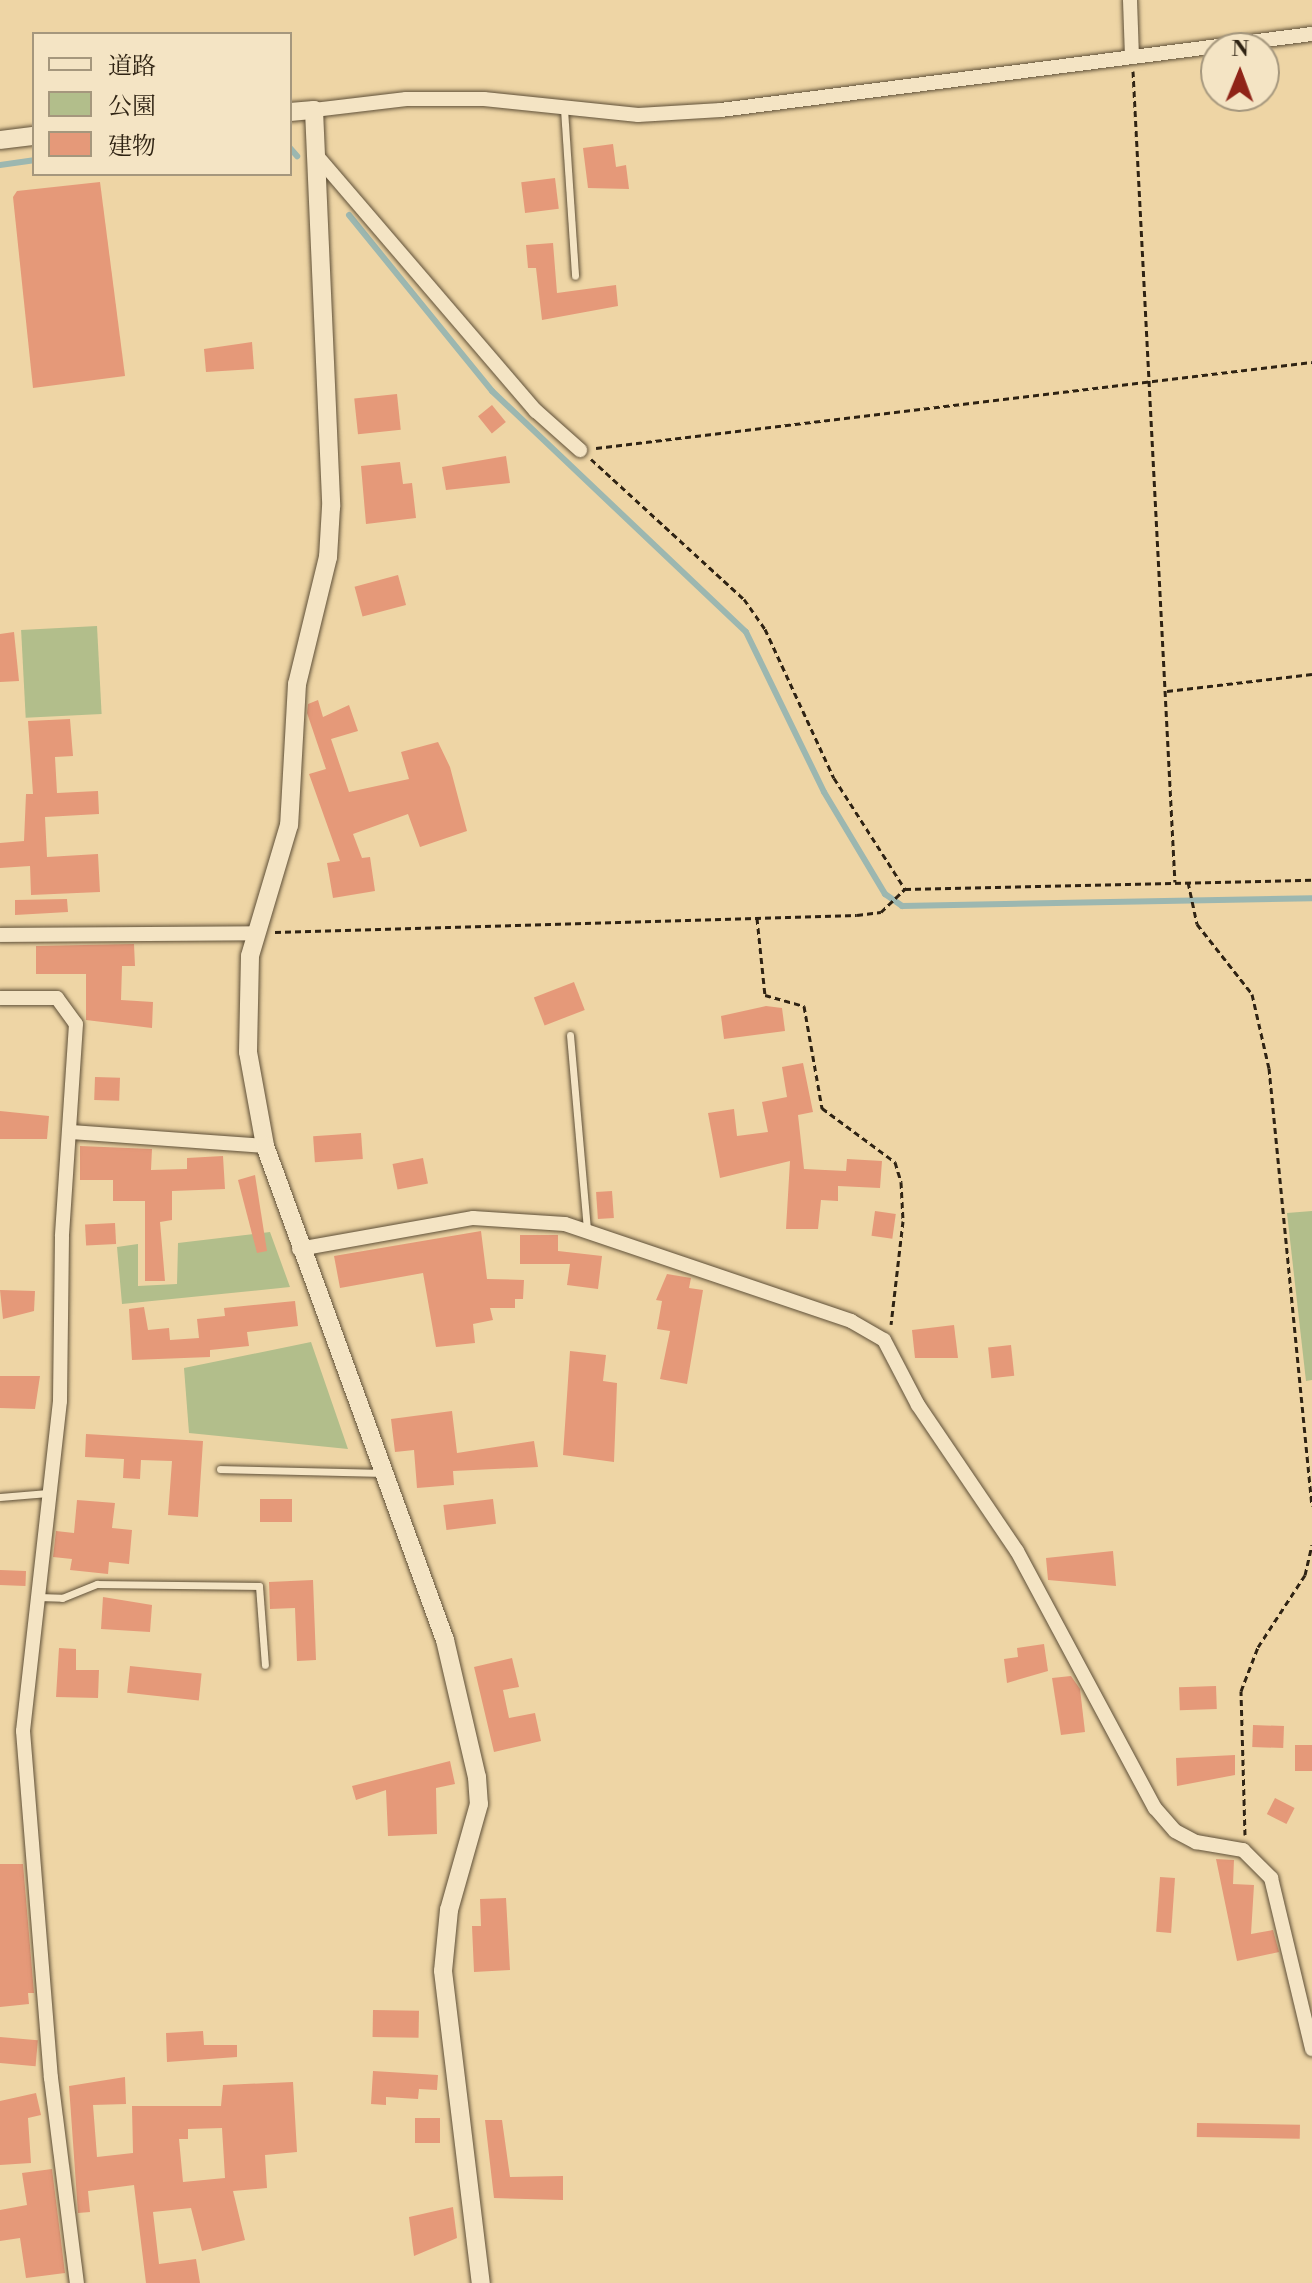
<!DOCTYPE html>
<html>
<head>
<meta charset="utf-8">
<style>
	body { margin:0 }
	#map { position:relative; width:1312px; height:2283px; overflow:hidden; background:#eed5a5; font-family:"Libre Bodoni","Noto Serif JP",serif }
	div>[style] { position:absolute }
	[style*='--x'] { left:calc(var(--x)*1px); top:calc(var(--y)*1px); width:calc(var(--w)*1px); rotate:calc(var(--a)*1deg) }
	.green>* { inset:0; background:#b2be8b; transform-origin:0 0 }
	.stream>* { height:6px; margin:-3px; padding:0 3px; transform-origin:3px; border-radius:3px; background:#9cb7b0 }
	.building>* { inset:0; background:#e59979; transform-origin:0 0 }
	.path>* { height:3px; margin-top:-1.5px; transform-origin:0; background:repeating-linear-gradient(90deg,#2f2313 0 6px,transparent 0 10px) }
	.roads { filter:drop-shadow(0 0 2px #5f5038) drop-shadow(0 0 2px #5f5038) }
	.service>* { height:7px; margin:-3.5px; padding:0 3.5px; transform-origin:3.5px; border-radius:3.5px; background:#f4e4c4 }
	.minor>* { height:14px; margin:-7px; padding:0 7px; transform-origin:7px; border-radius:7px; background:#f4e4c4 }
	.tertiary>* { height:18px; margin:-9px; padding:0 9px; transform-origin:9px; border-radius:9px; background:#f4e4c4 }
	span { translate:-50% -50%; white-space:nowrap; text-align:center; line-height:1.15; -webkit-text-stroke:6px #f4e4c4; paint-order:stroke }
	.legend { position:absolute; left:32px; top:32px; width:260px; height:144px; box-sizing:border-box; background:#f4e4c4; border:2px solid #a5977d; margin:0; padding:10px 14px; list-style:none; font-size:24px; color:#2f2313 }
	.legend li { display:flex; align-items:center; gap:16px; height:40px }
	.legend b { width:40px; border:2px solid #a5977d }
	.north { position:absolute; left:1200px; top:32px; width:80px; height:80px; box-sizing:border-box; background:#f4e4c4; border:2px solid #a5977d; border-radius:50%; rotate:1deg; font-size:22px; font-weight:700; line-height:32px; text-align:center; color:#2f2313 }
	.north::after { content:''; display:block; margin:auto; width:28px; height:36px; background:#8f2418; clip-path:polygon(50% 0,100% 100%,50% 72%,0 100%) }
</style>
</head>
<body>
<div id="map">
	<div class="green">
		<i style="left:97px;top:626px;width:88px;height:76px;rotate:87deg"></i>
		<i style="clip-path:polygon(1312px 1211px,1312px 1380px,1306px 1381px,1287px 1213px)"></i>
		<i style="clip-path:polygon(270px 1232px,290px 1287px,122px 1304px,117px 1247px,138px 1244px,138px 1286px,177px 1284px,178px 1243px)"></i>
		<i style="clip-path:polygon(311px 1342px,348px 1449px,189px 1433px,184px 1368px)"></i>
	</div>
	<div class="stream">
		<i style="--x:290;--y:148;--w:11;--a:49"></i>
		<i style="--x:0;--y:165;--w:34;--a:-8"></i>
		<i style="--x:349;--y:215;--w:227;--a:50.9"></i>
		<i style="--x:492;--y:391;--w:350;--a:43.5"></i>
		<i style="--x:746;--y:632;--w:178;--a:64"></i>
		<i style="--x:824;--y:792;--w:119;--a:59.1"></i>
		<i style="--x:885;--y:894;--w:21;--a:35"></i>
		<i style="--x:902;--y:906;--w:410;--a:-1.1"></i>
	</div>
	<div class="building">
		<i style="clip-path:polygon(613px 144px,616px 167px,626px 165px,629px 189px,588px 188px,583px 148px)"></i>
		<i style="left:555px;top:178px;width:31px;height:34px;rotate:83deg"></i>
		<i style="clip-path:polygon(100px 182px,125px 376px,33px 388px,13px 197px,17px 191px)"></i>
		<i style="clip-path:polygon(553px 243px,557px 293px,616px 285px,618px 306px,542px 320px,536px 268px,528px 268px,526px 245px)"></i>
		<i style="clip-path:polygon(252px 342px,254px 369px,206px 372px,204px 349px)"></i>
		<i style="left:397px;top:394px;width:36px;height:43px;rotate:84deg"></i>
		<i style="left:492px;top:405px;width:22px;height:18px;rotate:51deg"></i>
		<i style="clip-path:polygon(506px 456px,510px 483px,446px 490px,442px 467px)"></i>
		<i style="clip-path:polygon(400px 462px,403px 484px,412px 483px,416px 518px,366px 524px,361px 466px)"></i>
		<i style="left:398px;top:575px;width:31px;height:45px;rotate:75deg"></i>
		<i style="clip-path:polygon(14px 632px,19px 681px,0 682px,0 634px)"></i>
		<i style="clip-path:polygon(318px 700px,323px 717px,349px 705px,358px 731px,331px 739px,349px 792px,409px 779px,401px 752px,438px 742px,450px 767px,467px 831px,420px 847px,408px 814px,353px 834px,362px 858px,370px 857px,375px 891px,333px 898px,327px 863px,340px 861px,309px 774px,326px 769px,307px 713px,308px 704px)"></i>
		<i style="clip-path:polygon(70px 719px,73px 756px,55px 757px,57px 793px,98px 791px,99px 814px,45px 817px,47px 857px,98px 854px,100px 892px,31px 895px,30px 866px,0 868px,0 843px,24px 841px,26px 794px,33px 794px,28px 721px)"></i>
		<i style="clip-path:polygon(67px 899px,68px 912px,15px 915px,15px 900px)"></i>
		<i style="clip-path:polygon(134px 944px,135px 966px,122px 966px,121px 1000px,153px 1002px,152px 1028px,86px 1020px,86px 974px,36px 974px,36px 946px)"></i>
		<i style="left:574px;top:982px;width:30px;height:43px;rotate:69deg"></i>
		<i style="clip-path:polygon(766px 1006px,782px 1008px,785px 1031px,724px 1039px,721px 1016px)"></i>
		<i style="clip-path:polygon(803px 1063px,813px 1112px,798px 1115px,804px 1169px,846px 1171px,847px 1159px,882px 1161px,880px 1188px,838px 1186px,838px 1201px,821px 1200px,818px 1229px,786px 1229px,790px 1161px,720px 1178px,708px 1113px,734px 1109px,737px 1136px,768px 1132px,762px 1102px,787px 1097px,782px 1067px)"></i>
		<i style="left:95px;top:1077px;width:25px;height:23px;rotate:2deg"></i>
		<i style="clip-path:polygon(0 1111px,49px 1116px,47px 1139px,0 1139px)"></i>
		<i style="left:361px;top:1133px;width:26px;height:48px;rotate:86deg"></i>
		<i style="clip-path:polygon(80px 1146px,152px 1149px,151px 1170px,187px 1169px,187px 1158px,223px 1156px,225px 1189px,172px 1191px,172px 1220px,160px 1222px,165px 1281px,145px 1281px,145px 1201px,113px 1201px,113px 1180px,80px 1180px)"></i>
		<i style="left:423px;top:1158px;width:26px;height:31px;rotate:79deg"></i>
		<i style="clip-path:polygon(255px 1175px,267px 1251px,257px 1253px,238px 1180px)"></i>
		<i style="left:612px;top:1191px;width:27px;height:16px;rotate:86deg"></i>
		<i style="left:875px;top:1211px;width:21px;height:25px;rotate:8deg"></i>
		<i style="left:115px;top:1223px;width:21px;height:30px;rotate:87deg"></i>
		<i style="clip-path:polygon(481px 1231px,487px 1279px,524px 1280px,523px 1299px,515px 1299px,515px 1308px,490px 1308px,493px 1320px,473px 1324px,475px 1343px,436px 1347px,423px 1273px,340px 1288px,334px 1256px)"></i>
		<i style="clip-path:polygon(520px 1235px,558px 1235px,558px 1251px,602px 1256px,598px 1289px,567px 1285px,570px 1264px,520px 1264px)"></i>
		<i style="clip-path:polygon(667px 1274px,691px 1278px,689px 1288px,703px 1290px,687px 1384px,660px 1379px,670px 1331px,657px 1329px,662px 1301px,656px 1300px)"></i>
		<i style="clip-path:polygon(0 1290px,35px 1291px,34px 1311px,3px 1319px)"></i>
		<i style="clip-path:polygon(295px 1301px,298px 1326px,247px 1332px,249px 1346px,210px 1350px,210px 1357px,132px 1360px,129px 1309px,144px 1307px,148px 1330px,169px 1328px,170px 1340px,199px 1338px,197px 1319px,225px 1316px,224px 1308px)"></i>
		<i style="clip-path:polygon(954px 1325px,958px 1358px,915px 1358px,912px 1330px)"></i>
		<i style="left:1011px;top:1345px;width:31px;height:23px;rotate:84deg"></i>
		<i style="clip-path:polygon(570px 1351px,606px 1355px,603px 1381px,617px 1383px,614px 1462px,563px 1455px)"></i>
		<i style="clip-path:polygon(0 1376px,40px 1376px,35px 1409px,0 1408px)"></i>
		<i style="clip-path:polygon(452px 1411px,457px 1453px,534px 1441px,538px 1467px,453px 1471px,454px 1485px,417px 1488px,414px 1450px,395px 1452px,391px 1419px)"></i>
		<i style="clip-path:polygon(86px 1434px,203px 1441px,198px 1517px,168px 1515px,172px 1461px,141px 1460px,140px 1479px,123px 1478px,124px 1459px,85px 1457px)"></i>
		<i style="left:260px;top:1499px;width:32px;height:23px"></i>
		<i style="left:493px;top:1499px;width:25px;height:50px;rotate:83deg"></i>
		<i style="clip-path:polygon(77px 1500px,115px 1503px,112px 1528px,132px 1530px,129px 1564px,109px 1562px,108px 1574px,70px 1570px,72px 1559px,53px 1557px,56px 1531px,74px 1533px)"></i>
		<i style="clip-path:polygon(1113px 1551px,1116px 1586px,1048px 1580px,1046px 1558px)"></i>
		<i style="left:0;top:1570px;width:26px;height:15px;rotate:2deg"></i>
		<i style="clip-path:polygon(313px 1580px,316px 1660px,297px 1661px,295px 1608px,270px 1609px,269px 1582px)"></i>
		<i style="clip-path:polygon(103px 1597px,152px 1605px,150px 1632px,101px 1629px)"></i>
		<i style="clip-path:polygon(1044px 1644px,1048px 1671px,1007px 1683px,1004px 1659px,1018px 1657px,1017px 1648px)"></i>
		<i style="clip-path:polygon(59px 1648px,76px 1649px,76px 1670px,99px 1670px,98px 1698px,56px 1697px)"></i>
		<i style="clip-path:polygon(512px 1658px,519px 1687px,503px 1690px,509px 1718px,535px 1713px,541px 1741px,494px 1752px,474px 1667px)"></i>
		<i style="left:130px;top:1666px;width:72px;height:27px;rotate:6deg"></i>
		<i style="clip-path:polygon(1071px 1676px,1080px 1689px,1085px 1732px,1061px 1735px,1052px 1678px)"></i>
		<i style="left:1216px;top:1686px;width:23px;height:37px;rotate:88deg"></i>
		<i style="left:1253px;top:1725px;width:31px;height:22px;rotate:2deg"></i>
		<i style="left:1295px;top:1745px;width:17px;height:26px"></i>
		<i style="clip-path:polygon(1235px 1755px,1235px 1775px,1177px 1786px,1176px 1758px)"></i>
		<i style="clip-path:polygon(450px 1761px,455px 1784px,436px 1788px,437px 1834px,388px 1836px,386px 1790px,356px 1800px,352px 1786px)"></i>
		<i style="left:1275px;top:1798px;width:22px;height:18px;rotate:27deg"></i>
		<i style="clip-path:polygon(1216px 1859px,1234px 1860px,1233px 1884px,1254px 1885px,1251px 1934px,1273px 1930px,1279px 1952px,1237px 1961px)"></i>
		<i style="clip-path:polygon(0 1864px,23px 1864px,34px 1993px,28px 1993px,29px 2004px,0 2007px)"></i>
		<i style="left:1160px;top:1877px;width:15px;height:55px;rotate:4deg"></i>
		<i style="clip-path:polygon(506px 1898px,510px 1970px,474px 1972px,472px 1926px,481px 1926px,480px 1899px)"></i>
		<i style="left:373px;top:2010px;width:46px;height:27px;rotate:1deg"></i>
		<i style="clip-path:polygon(203px 2031px,204px 2045px,237px 2045px,237px 2057px,167px 2062px,166px 2033px)"></i>
		<i style="left:0;top:2037px;width:38px;height:26px;rotate:5deg"></i>
		<i style="clip-path:polygon(373px 2071px,438px 2075px,437px 2090px,419px 2089px,418px 2099px,386px 2097px,386px 2105px,371px 2104px)"></i>
		<i style="clip-path:polygon(evenodd,125px 2077px,126px 2104px,93px 2105px,97px 2157px,133px 2153px,132px 2106px,221px 2106px,223px 2085px,293px 2082px,297px 2152px,265px 2155px,267px 2188px,233px 2191px,245px 2240px,202px 2251px,191px 2208px,153px 2212px,159px 2264px,196px 2259px,200px 2283px,146px 2283px,134px 2185px,88px 2191px,90px 2212px,78px 2213px,69px 2086px,125px 2077px,222px 2128px,225px 2178px,183px 2182px,179px 2139px,188px 2139px,188px 2129px,222px 2128px)"></i>
		<i style="clip-path:polygon(36px 2093px,41px 2115px,28px 2118px,31px 2163px,0 2165px,0 2101px)"></i>
		<i style="left:415px;top:2118px;width:25px;height:25px"></i>
		<i style="clip-path:polygon(485px 2120px,502px 2120px,510px 2177px,563px 2176px,563px 2200px,494px 2198px)"></i>
		<i style="left:1197px;top:2123px;width:103px;height:14px;rotate:1deg"></i>
		<i style="clip-path:polygon(52px 2169px,65px 2273px,26px 2278px,20px 2238px,0 2241px,0 2210px,27px 2205px,22px 2173px)"></i>
		<i style="clip-path:polygon(453px 2207px,457px 2238px,414px 2256px,409px 2217px)"></i>
	</div>
	<div class="path">
		<i style="--x:1133;--y:71;--w:812;--a:87.04"></i>
		<i style="--x:596;--y:448;--w:721;--a:-6.85"></i>
		<i style="--x:591;--y:459;--w:207;--a:42.5"></i>
		<i style="--x:744;--y:599;--w:37;--a:55"></i>
		<i style="--x:765;--y:629;--w:164;--a:65.2"></i>
		<i style="--x:834;--y:778;--w:132;--a:57.4"></i>
		<i style="--x:1167;--y:691;--w:146;--a:-6.7"></i>
		<i style="--x:1188;--y:882;--w:43;--a:77.9"></i>
		<i style="--x:1197;--y:924;--w:89;--a:51.8"></i>
		<i style="--x:1252;--y:994;--w:76;--a:77.1"></i>
		<i style="--x:1269;--y:1068;--w:440;--a:84.4"></i>
		<i style="--x:757;--y:918;--w:77;--a:84.1"></i>
		<i style="--x:765;--y:995;--w:41;--a:15.8"></i>
		<i style="--x:804;--y:1006;--w:104;--a:80"></i>
		<i style="--x:822;--y:1108;--w:91;--a:36.5"></i>
		<i style="--x:895;--y:1162;--w:21;--a:73"></i>
		<i style="--x:901;--y:1182;--w:39;--a:87"></i>
		<i style="--x:903;--y:1221;--w:104;--a:96.6"></i>
		<i style="--x:275;--y:932;--w:582;--a:-1.67"></i>
		<i style="--x:857;--y:915;--w:24;--a:-7"></i>
		<i style="--x:881;--y:912;--w:33;--a:-44"></i>
		<i style="--x:905;--y:889;--w:407;--a:-1.3"></i>
		<i style="--x:1245;--y:1835;--w:144;--a:-91.6"></i>
		<i style="--x:1241;--y:1691;--w:47;--a:-68.9"></i>
		<i style="--x:1258;--y:1647;--w:86;--a:-56.9"></i>
		<i style="--x:1305;--y:1575;--w:31;--a:-77"></i>
	</div>
	<div class="roads">
		<div class="service">
			<i style="--x:564;--y:109;--w:167;--a:86.2"></i>
			<i style="--x:570;--y:1035;--w:196;--a:85"></i>
			<i style="--x:220;--y:1469;--w:161;--a:1.4"></i>
			<i style="--x:0;--y:1497;--w:48;--a:-4.8"></i>
			<i style="--x:38;--y:1597;--w:24;--a:2"></i>
			<i style="--x:62;--y:1598;--w:38;--a:-22"></i>
			<i style="--x:97;--y:1584;--w:162;--a:0.7"></i>
			<i style="--x:259;--y:1586;--w:79;--a:85.7"></i>
		</div>
		<div class="minor">
			<i style="--x:1130;--y:0;--w:56;--a:88"></i>
			<i style="--x:314;--y:110;--w:93;--a:-6.8"></i>
			<i style="--x:406;--y:99;--w:78;--a:0"></i>
			<i style="--x:484;--y:99;--w:155;--a:5.9"></i>
			<i style="--x:638;--y:115;--w:83;--a:-3.4"></i>
			<i style="--x:721;--y:110;--w:596;--a:-7.33"></i>
			<i style="--x:318;--y:157;--w:335;--a:49.4"></i>
			<i style="--x:536;--y:411;--w:59;--a:41.6"></i>
			<i style="--x:0;--y:935;--w:256;--a:-0.4"></i>
			<i style="--x:0;--y:998;--w:57;--a:0"></i>
			<i style="--x:57;--y:998;--w:32;--a:54"></i>
			<i style="--x:76;--y:1024;--w:213;--a:93.8"></i>
			<i style="--x:62;--y:1237;--w:164;--a:90.7"></i>
			<i style="--x:60;--y:1401;--w:332;--a:96.4"></i>
			<i style="--x:23;--y:1731;--w:348;--a:85.4"></i>
			<i style="--x:51;--y:2078;--w:207;--a:82.8"></i>
			<i style="--x:71;--y:1132;--w:195;--a:4.1"></i>
			<i style="--x:299;--y:1249;--w:177;--a:-10.1"></i>
			<i style="--x:473;--y:1218;--w:92;--a:3.7"></i>
			<i style="--x:565;--y:1224;--w:302;--a:18.7"></i>
			<i style="--x:851;--y:1321;--w:38;--a:30"></i>
			<i style="--x:884;--y:1340;--w:73;--a:62.4"></i>
			<i style="--x:918;--y:1405;--w:176;--a:55.9"></i>
			<i style="--x:1017;--y:1551;--w:292;--a:61.8"></i>
			<i style="--x:1155;--y:1808;--w:30;--a:49"></i>
			<i style="--x:1175;--y:1831;--w:24;--a:28"></i>
			<i style="--x:1196;--y:1842;--w:48;--a:9.7"></i>
			<i style="--x:1243;--y:1850;--w:40;--a:45"></i>
			<i style="--x:1271;--y:1878;--w:176;--a:76.5"></i>
		</div>
		<div class="tertiary">
			<i style="--x:290;--y:112;--w:24;--a:-5"></i>
			<i style="--x:314;--y:110;--w:397;--a:87.5"></i>
			<i style="--x:331;--y:507;--w:50;--a:93.4"></i>
			<i style="--x:328;--y:557;--w:131;--a:103.7"></i>
			<i style="--x:297;--y:684;--w:141;--a:93.2"></i>
			<i style="--x:289;--y:825;--w:137;--a:106.6"></i>
			<i style="--x:250;--y:956;--w:96;--a:91.2"></i>
			<i style="--x:248;--y:1052;--w:96;--a:79.7"></i>
			<i style="--x:265;--y:1146;--w:526;--a:69.98"></i>
			<i style="--x:445;--y:1640;--w:141;--a:76.9"></i>
			<i style="--x:477;--y:1777;--w:27;--a:86"></i>
			<i style="--x:479;--y:1804;--w:110;--a:105.8"></i>
			<i style="--x:449;--y:1910;--w:61;--a:95.6"></i>
			<i style="--x:443;--y:1971;--w:314;--a:83.1"></i>
			<i style="--x:0;--y:140;--w:34;--a:-7"></i>
		</div>
	</div>
	<ul class="legend">
	<li><b style="height:10px;background:#f4e4c4"></b>道路</li>
	<li><b style="height:22px;background:#b2be8b"></b>公園</li>
	<li><b style="height:22px;background:#e59979"></b>建物</li>
	</ul>
	<div class="north">N</div>
</div>
</body>
</html>
